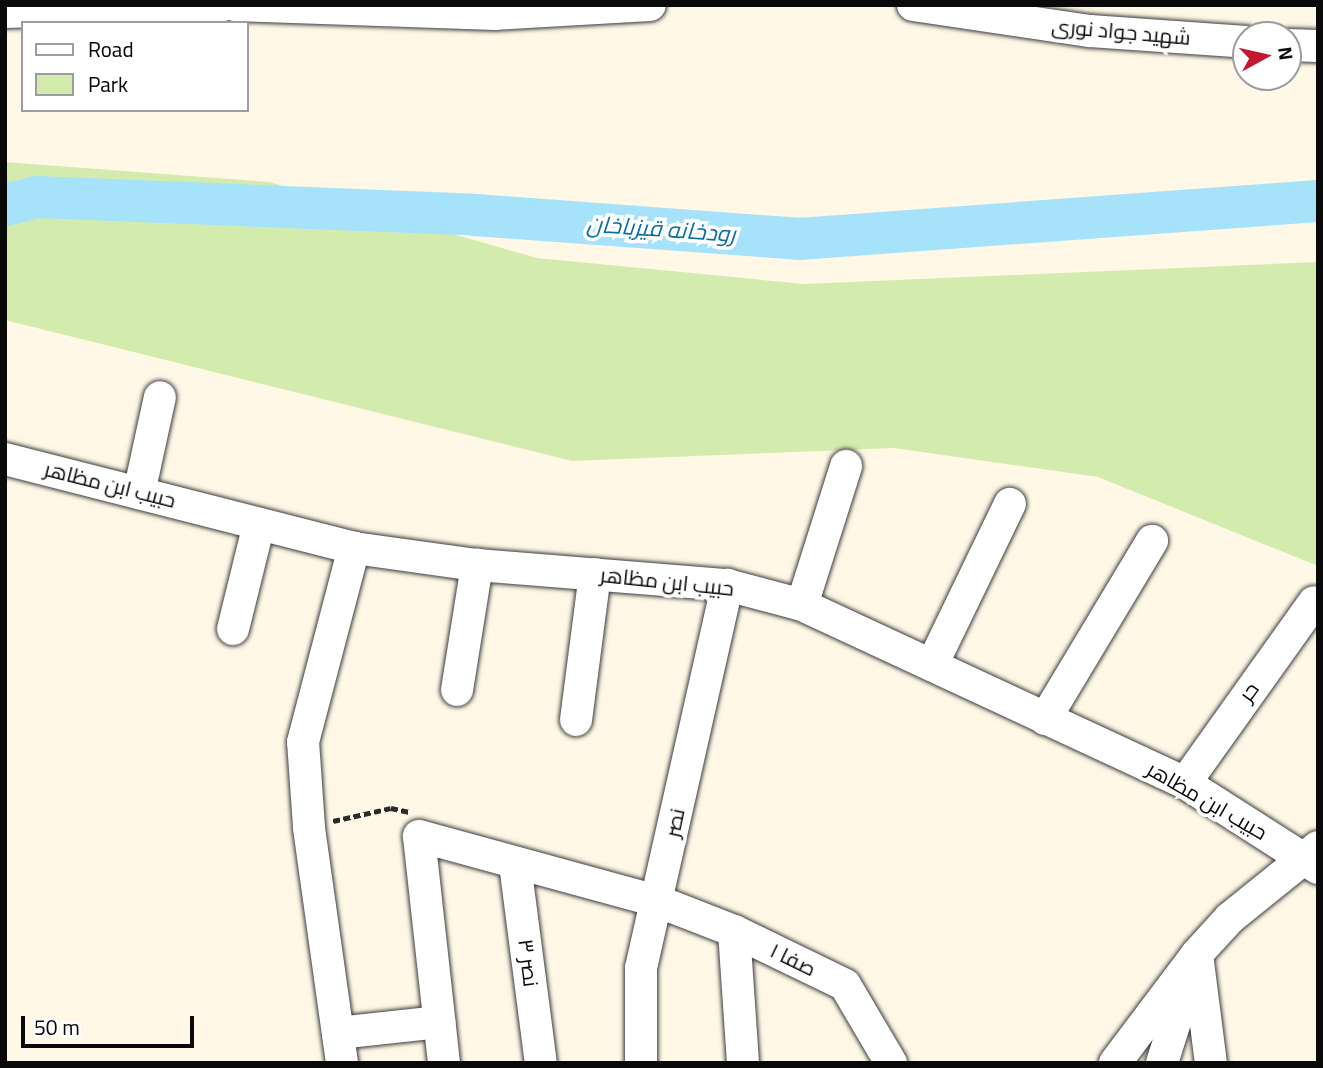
<!DOCTYPE html>
<html>
<head>
<meta charset="utf-8">
<style>
	body { margin:0 }
	#map { position:relative; width:1323px; height:1068px; overflow:hidden; background:#fff8e6; font-family:Georgia,Cairo,serif }
	div>[style] { position:absolute }
	[style*='--x'] { left:calc(var(--x)*1px); top:calc(var(--y)*1px); width:calc(var(--w)*1px); rotate:calc(var(--a)*1deg) }
	.green>* { inset:0; background:#d3ecad }
	.river>* { height:42px; margin:-21px; padding:0 21px; transform-origin:21px; border-radius:21px; background:#a6e3fb }
	.path>* { height:4.5px; margin-top:-2.25px; transform-origin:0; background:repeating-linear-gradient(90deg,#2b2b2b 0 7px,transparent 0 10.5px) }
	.roads { filter:drop-shadow(0 0 2px #3c3c3c) drop-shadow(0 0 2px #3c3c3c) }
	.minor>* { height:32px; margin:-16px; padding:0 16px; transform-origin:16px; border-radius:16px; background:#fff }
	span { translate:-50% -50%; white-space:nowrap; text-align:center; line-height:1.15; -webkit-text-stroke:7px #fff; paint-order:stroke }
	.street-label { font-size:21px; color:#090909 }
	.water-label { font-size:23px; color:#0b6ea3; font-style:italic }
	.frame { position:absolute; inset:0; border:7px solid #090909; pointer-events:none }
	.legend { position:absolute; left:21px; top:21px; width:228px; height:91px; box-sizing:border-box; background:#fff; border:2px solid #9d9d9d; margin:0; padding:9px 12px; list-style:none; font-size:21px; color:#090909 }
	.legend li { display:flex; align-items:center; gap:14px; height:35px }
	.legend b { width:35px; border:2px solid #9d9d9d }
	.north { position:absolute; left:1232px; top:21px; width:70px; height:70px; box-sizing:border-box; background:#fff; border:2px solid #9d9d9d; border-radius:50%; rotate:82deg; font-size:19px; font-weight:700; line-height:28px; text-align:center; color:#090909 }
	.north::after { content:''; display:block; margin:auto; width:24px; height:32px; background:#c3182f; clip-path:polygon(50% 0,100% 100%,50% 72%,0 100%) }
	.scale { position:absolute; left:21px; top:1016px; width:173px; height:32px; box-sizing:border-box; border:4px solid #090909; border-top:0; padding-left:9px; font-size:21px; line-height:24px; white-space:nowrap; color:#090909; -webkit-text-stroke:5px #fff; paint-order:stroke }
</style>
</head>
<body>
<div id="map">
	<div class="green">
		<i style="clip-path:polygon(5px 162px,269px 182px,537px 258px,804px 284px,1318px 262px,1318px 566px,1098px 477px,894px 448px,572px 461px,5px 320px)"></i>
	</div>
	<div class="river">
		<i style="--x:5;--y:205;--w:32;--a:-14"></i>
		<i style="--x:36;--y:197;--w:439;--a:2.3"></i>
		<i style="--x:475;--y:215;--w:325;--a:4.2"></i>
		<i style="--x:799;--y:239;--w:520;--a:-4.19"></i>
	</div>
	<div class="path">
		<i style="--x:333;--y:821;--w:59;--a:-12.6"></i>
		<i style="--x:391;--y:808;--w:19;--a:12"></i>
	</div>
	<div class="roads">
		<div class="minor">
			<i style="--x:235;--y:5;--w:260;--a:2"></i>
			<i style="--x:495;--y:14;--w:155;--a:-3.3"></i>
			<i style="--x:913;--y:5;--w:179;--a:8.4"></i>
			<i style="--x:1090;--y:31;--w:156;--a:4"></i>
			<i style="--x:5;--y:12;--w:217;--a:-1.8"></i>
			<i style="--x:1288;--y:45;--w:30;--a:2"></i>
			<i style="--x:5;--y:459;--w:360;--a:14.3"></i>
			<i style="--x:354;--y:548;--w:124;--a:7.9"></i>
			<i style="--x:477;--y:565;--w:251;--a:4.6"></i>
			<i style="--x:727;--y:585;--w:78;--a:14.9"></i>
			<i style="--x:802;--y:605;--w:422;--a:24.9"></i>
			<i style="--x:1185;--y:783;--w:158;--a:32.6"></i>
			<i style="--x:139;--y:493;--w:98;--a:-77.7"></i>
			<i style="--x:802;--y:605;--w:146;--a:-72.4"></i>
			<i style="--x:233;--y:629;--w:108;--a:-76.1"></i>
			<i style="--x:932;--y:665;--w:179;--a:-64.2"></i>
			<i style="--x:457;--y:690;--w:127;--a:-80.9"></i>
			<i style="--x:1045;--y:719;--w:208;--a:-59"></i>
			<i style="--x:576;--y:720;--w:147;--a:-82.6"></i>
			<i style="--x:1185;--y:783;--w:222;--a:-54.5"></i>
			<i style="--x:515;--y:864;--w:201;--a:82.6"></i>
			<i style="--x:734;--y:931;--w:132;--a:86.1"></i>
			<i style="--x:1198;--y:962;--w:102;--a:82.7"></i>
			<i style="--x:338;--y:1033;--w:102;--a:-6.2"></i>
			<i style="--x:342;--y:1063;--w:238;--a:-98"></i>
			<i style="--x:309;--y:827;--w:85;--a:-94"></i>
			<i style="--x:303;--y:742;--w:201;--a:-75.3"></i>
			<i style="--x:444;--y:1063;--w:228;--a:-96.3"></i>
			<i style="--x:419;--y:836;--w:247;--a:15.3"></i>
			<i style="--x:657;--y:901;--w:83;--a:21.3"></i>
			<i style="--x:734;--y:931;--w:123;--a:25.9"></i>
			<i style="--x:845;--y:985;--w:91;--a:59.5"></i>
			<i style="--x:641;--y:1063;--w:95;--a:-90"></i>
			<i style="--x:641;--y:968;--w:393;--a:-77.3"></i>
			<i style="--x:1115;--y:1063;--w:136;--a:-53"></i>
			<i style="--x:1197;--y:954;--w:49;--a:-47.5"></i>
			<i style="--x:1230;--y:918;--w:113;--a:-38.9"></i>
			<i style="--x:1162;--y:1063;--w:89;--a:-72.4"></i>
		</div>
	</div>
	<div class="street-label">
		<span style="left:1121px;top:32px;rotate:5deg">شهید جواد نوری</span>
		<span style="left:110px;top:485px;rotate:14deg">حبیب ابن مظاهر</span>
		<span style="left:667px;top:582px;rotate:6deg">حبیب ابن مظاهر</span>
		<span style="left:1249px;top:692px;rotate:-54deg">حر</span>
		<span style="left:1207px;top:801px;rotate:30deg">حبیب ابن مظاهر</span>
		<span style="left:675px;top:823px;rotate:-78deg">نصر</span>
		<span style="left:793px;top:960px;rotate:26deg">صفا ۱</span>
		<span style="left:528px;top:963px;rotate:83deg">نصر ۳</span>
	</div>
	<div class="water-label">
		<span style="left:661px;top:229px;rotate:4deg">رودخانه قیزباخان</span>
	</div>
	<div class="frame"></div>
	<ul class="legend">
	<li><b style="height:9px;background:#fff"></b>Road</li>
	<li><b style="height:19px;background:#d3ecad"></b>Park</li>
	</ul>
	<div class="north">N</div>
	<div class="scale">50 m</div>
</div>
</body>
</html>
